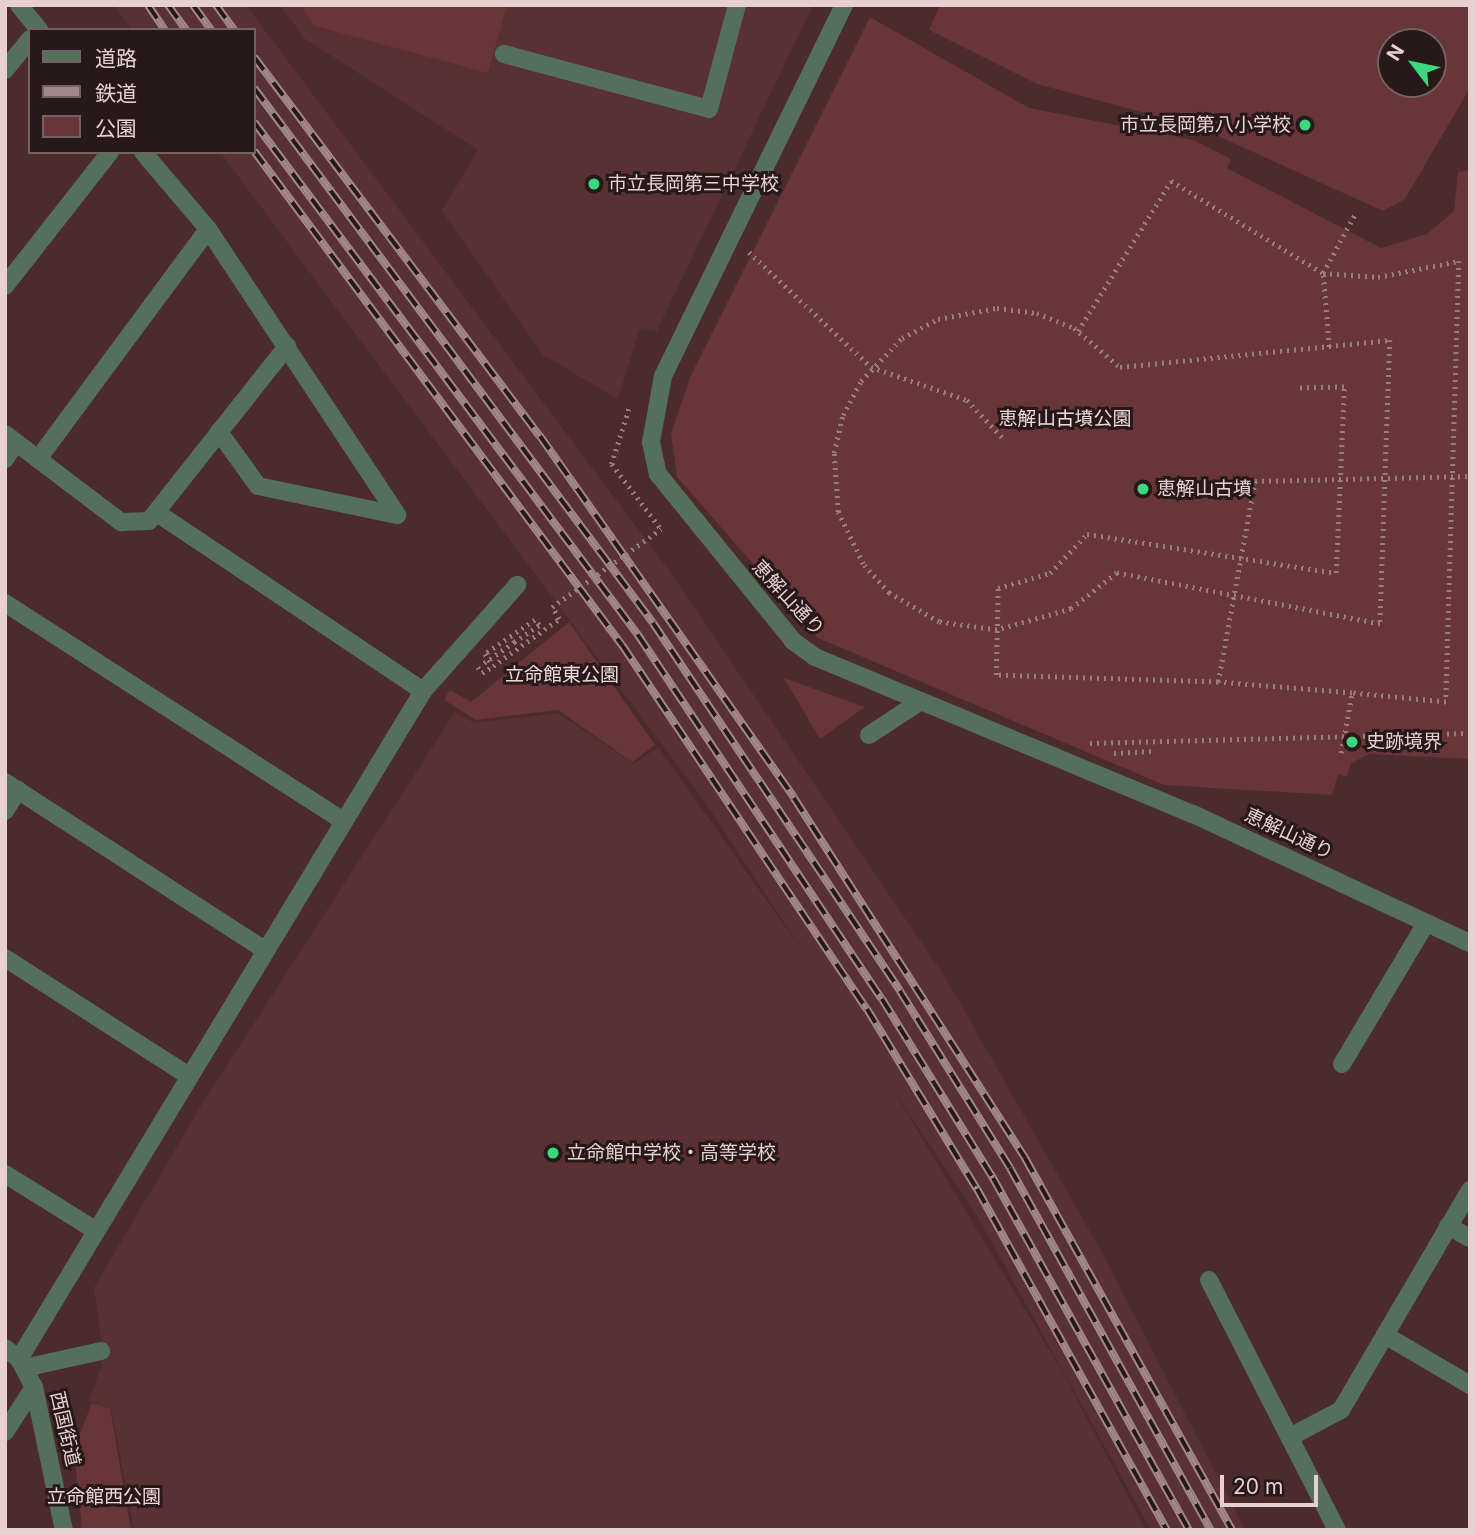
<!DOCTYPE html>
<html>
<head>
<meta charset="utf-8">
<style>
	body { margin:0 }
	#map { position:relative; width:1475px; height:1535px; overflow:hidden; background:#4b2b2c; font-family:Inter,"Noto Sans JP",sans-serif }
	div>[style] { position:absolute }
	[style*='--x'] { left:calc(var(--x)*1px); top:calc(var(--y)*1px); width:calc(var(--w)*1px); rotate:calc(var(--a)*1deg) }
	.built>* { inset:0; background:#593133 }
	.green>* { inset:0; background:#683538 }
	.path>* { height:4.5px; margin-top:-2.25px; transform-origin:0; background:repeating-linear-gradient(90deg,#987e7e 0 2px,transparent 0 7px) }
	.minor>* { height:18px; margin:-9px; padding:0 9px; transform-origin:9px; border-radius:9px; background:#54705b }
	.rail>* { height:8px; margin-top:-4px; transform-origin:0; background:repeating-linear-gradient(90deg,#271819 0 16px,#a18787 0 32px); box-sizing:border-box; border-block:2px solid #a18787 }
	.path-bridge>* { height:4.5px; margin-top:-2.25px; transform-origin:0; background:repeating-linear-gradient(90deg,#987e7e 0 2px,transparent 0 7px) }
	.dots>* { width:19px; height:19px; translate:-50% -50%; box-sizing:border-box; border:4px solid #271819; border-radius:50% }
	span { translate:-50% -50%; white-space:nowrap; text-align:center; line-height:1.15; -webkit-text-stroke:6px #271819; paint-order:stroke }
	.poi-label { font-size:19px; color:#e6d1d0 }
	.right { translate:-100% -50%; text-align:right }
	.left { translate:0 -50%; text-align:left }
	.park-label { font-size:19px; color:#f0d8d8 }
	.street-label { font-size:19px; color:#e6d1d0 }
	.frame { position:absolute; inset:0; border:7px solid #e6d1d0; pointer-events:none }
	.legend { position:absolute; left:28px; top:28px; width:228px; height:126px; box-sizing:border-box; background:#271819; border:2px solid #736262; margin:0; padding:9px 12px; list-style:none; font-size:21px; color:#e6d1d0 }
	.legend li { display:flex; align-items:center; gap:14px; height:35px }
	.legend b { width:35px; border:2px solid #736262 }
	.north { position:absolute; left:1377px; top:28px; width:70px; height:70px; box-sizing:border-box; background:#271819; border:2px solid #736262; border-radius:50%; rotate:302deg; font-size:19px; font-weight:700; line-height:28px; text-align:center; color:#e6d1d0 }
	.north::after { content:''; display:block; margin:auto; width:24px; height:32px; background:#3dd77e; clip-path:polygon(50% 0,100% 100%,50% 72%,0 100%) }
	.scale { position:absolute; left:1220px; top:1475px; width:98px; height:32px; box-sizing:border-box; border:4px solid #e6d1d0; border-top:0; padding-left:9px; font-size:21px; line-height:24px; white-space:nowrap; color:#e6d1d0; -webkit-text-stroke:5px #271819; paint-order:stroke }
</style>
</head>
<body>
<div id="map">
	<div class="built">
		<i style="clip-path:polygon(114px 5px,246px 5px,671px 573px,947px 980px,1105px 1258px,1245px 1530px,1151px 1530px,977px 1216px,892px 1088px,1062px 1371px,1146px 1530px,134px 1530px,111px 1408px,89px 1401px,104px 1358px,94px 1288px,202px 1104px,455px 712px,474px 723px,558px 713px,634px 764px,658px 747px,804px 953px,705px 802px,220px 152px,254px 152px,254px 30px,132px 30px)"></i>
		<i style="clip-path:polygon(280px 5px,813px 5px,657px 331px,640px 328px,618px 399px,543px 355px,442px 211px,478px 150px,304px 38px)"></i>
	</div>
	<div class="green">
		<i style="clip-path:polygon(300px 5px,507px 5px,488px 73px,315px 26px)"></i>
		<i style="clip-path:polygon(evenodd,940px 5px,1470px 5px,1470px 88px,1405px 199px,1383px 211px,1198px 127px,1037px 84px,929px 30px,940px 5px,1391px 42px,1433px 42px,1433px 84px,1391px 84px,1391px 42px)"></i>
		<i style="clip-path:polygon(870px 17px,1029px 108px,1193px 140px,1231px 159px,1227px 168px,1381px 248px,1427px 234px,1454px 211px,1458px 172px,1470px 170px,1470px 759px,1368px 754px,1351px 764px,1346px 777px,1338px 774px,1332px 795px,1164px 785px,818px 638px,677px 477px,671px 433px,691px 375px)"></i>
		<i style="clip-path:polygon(569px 622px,655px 745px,632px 762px,558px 710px,476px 720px,444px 700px,450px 690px,471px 702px)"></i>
		<i style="clip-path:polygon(784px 678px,865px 707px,820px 739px)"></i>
		<i style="clip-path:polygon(92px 1403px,110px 1408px,131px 1530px,82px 1530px,74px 1448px)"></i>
	</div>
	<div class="path">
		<i style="--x:749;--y:252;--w:168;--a:43.3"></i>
		<i style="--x:871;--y:367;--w:102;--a:19"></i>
		<i style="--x:967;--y:400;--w:51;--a:46.6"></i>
		<i style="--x:997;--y:308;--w:40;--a:7.1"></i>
		<i style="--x:1037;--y:313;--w:40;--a:22"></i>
		<i style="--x:1074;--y:328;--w:60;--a:40.3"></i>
		<i style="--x:1120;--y:367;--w:271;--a:-5.7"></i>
		<i style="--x:1390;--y:340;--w:284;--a:92"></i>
		<i style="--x:1380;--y:624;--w:268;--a:-169"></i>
		<i style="--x:1117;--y:573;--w:58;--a:142"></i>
		<i style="--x:1071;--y:609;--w:77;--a:164.2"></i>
		<i style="--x:997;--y:630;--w:59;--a:-172.1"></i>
		<i style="--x:939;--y:622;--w:58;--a:-149.9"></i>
		<i style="--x:889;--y:593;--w:39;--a:-132"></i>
		<i style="--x:863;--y:564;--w:58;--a:-115.7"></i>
		<i style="--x:838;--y:512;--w:59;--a:-93.9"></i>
		<i style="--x:834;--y:453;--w:39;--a:-77"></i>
		<i style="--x:843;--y:415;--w:38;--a:-62"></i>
		<i style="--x:861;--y:381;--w:59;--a:-46.4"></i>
		<i style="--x:902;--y:338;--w:41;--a:-27.8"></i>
		<i style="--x:938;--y:319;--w:60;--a:-10.6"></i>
		<i style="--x:1078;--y:331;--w:176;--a:-58.2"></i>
		<i style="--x:1171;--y:181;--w:178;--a:31.2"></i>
		<i style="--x:1323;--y:273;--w:55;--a:4.2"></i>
		<i style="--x:1378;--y:277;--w:83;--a:-11.2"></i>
		<i style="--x:1459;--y:261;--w:441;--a:91.7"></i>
		<i style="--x:1446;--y:702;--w:94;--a:-174.5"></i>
		<i style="--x:1329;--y:347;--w:74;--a:-94.6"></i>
		<i style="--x:1323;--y:273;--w:67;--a:-61.5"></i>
		<i style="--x:629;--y:409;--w:58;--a:107.2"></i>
		<i style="--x:612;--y:464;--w:81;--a:53"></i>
		<i style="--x:1159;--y:487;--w:93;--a:4.9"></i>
		<i style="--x:484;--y:663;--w:37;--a:-35"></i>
		<i style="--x:478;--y:667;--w:7;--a:56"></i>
		<i style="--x:482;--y:673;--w:13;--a:-32"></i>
		<i style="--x:1218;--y:682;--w:222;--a:-178.2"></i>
		<i style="--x:996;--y:675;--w:87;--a:-88.7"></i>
		<i style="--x:998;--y:588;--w:54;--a:-16.1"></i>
		<i style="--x:1050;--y:573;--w:54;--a:-46.5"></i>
		<i style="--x:1087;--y:534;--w:252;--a:8.9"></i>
		<i style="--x:1336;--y:573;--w:186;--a:-87.5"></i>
		<i style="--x:1344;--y:387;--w:47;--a:178.8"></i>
		<i style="--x:1090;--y:743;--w:380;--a:-1.5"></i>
		<i style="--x:1114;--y:753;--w:38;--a:-3"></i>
		<i style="--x:1341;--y:753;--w:61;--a:-79.6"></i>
		<i style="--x:1352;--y:693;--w:134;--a:-175.3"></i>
		<i style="--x:1218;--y:682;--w:204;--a:-79.6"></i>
		<i style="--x:1255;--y:481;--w:215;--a:-1.3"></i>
	</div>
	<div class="minor">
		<i style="--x:19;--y:5;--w:32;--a:51"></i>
		<i style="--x:844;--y:5;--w:413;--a:116"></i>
		<i style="--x:663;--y:376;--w:67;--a:100.3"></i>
		<i style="--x:651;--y:442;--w:33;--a:78"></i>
		<i style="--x:658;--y:474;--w:215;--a:51"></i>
		<i style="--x:793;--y:641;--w:27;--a:36"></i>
		<i style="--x:815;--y:657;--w:409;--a:22.6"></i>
		<i style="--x:1193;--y:814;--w:306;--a:25"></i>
		<i style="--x:504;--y:54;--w:212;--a:15"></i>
		<i style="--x:709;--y:109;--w:108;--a:-74.9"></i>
		<i style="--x:5;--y:70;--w:40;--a:-51"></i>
		<i style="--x:208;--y:229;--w:343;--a:56.5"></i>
		<i style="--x:397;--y:515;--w:142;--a:-168.2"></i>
		<i style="--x:258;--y:486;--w:67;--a:-125.8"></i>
		<i style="--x:5;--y:286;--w:170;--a:-51.9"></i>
		<i style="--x:5;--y:434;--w:146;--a:37.2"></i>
		<i style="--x:121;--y:522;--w:28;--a:-2"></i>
		<i style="--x:149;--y:521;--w:223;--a:-51.7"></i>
		<i style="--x:5;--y:459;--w:20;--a:-57"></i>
		<i style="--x:38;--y:459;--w:286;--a:-53.5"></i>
		<i style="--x:208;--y:229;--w:101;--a:-130.2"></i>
		<i style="--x:5;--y:603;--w:399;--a:32.8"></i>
		<i style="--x:423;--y:691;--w:142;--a:-48.4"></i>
		<i style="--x:869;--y:735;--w:62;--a:-33.2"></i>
		<i style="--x:5;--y:782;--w:306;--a:32.9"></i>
		<i style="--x:5;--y:811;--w:25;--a:-58"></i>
		<i style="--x:5;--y:958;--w:216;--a:32.7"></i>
		<i style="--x:1342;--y:1064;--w:164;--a:-59.2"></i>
		<i style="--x:5;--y:1174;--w:106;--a:31.9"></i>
		<i style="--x:1448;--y:1226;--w:25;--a:29"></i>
		<i style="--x:1209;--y:1280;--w:281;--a:62.9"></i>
		<i style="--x:1385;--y:1335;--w:99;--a:30.5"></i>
		<i style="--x:5;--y:1348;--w:18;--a:38"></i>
		<i style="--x:19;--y:1359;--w:32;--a:62"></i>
		<i style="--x:34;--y:1387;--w:146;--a:78.2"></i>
		<i style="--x:19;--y:1359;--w:781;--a:-58.83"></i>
		<i style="--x:423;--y:691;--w:321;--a:-146.2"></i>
		<i style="--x:24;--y:1368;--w:79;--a:-12.4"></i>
		<i style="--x:5;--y:1432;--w:54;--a:-57.2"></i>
		<i style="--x:1290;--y:1437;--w:58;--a:-27.9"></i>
		<i style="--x:1341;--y:1410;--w:255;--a:-59.6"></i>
	</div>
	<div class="rail">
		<i style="--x:148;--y:5;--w:30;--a:56"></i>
		<i style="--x:168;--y:5;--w:31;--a:54"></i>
		<i style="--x:193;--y:5;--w:31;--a:54"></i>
		<i style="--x:216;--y:5;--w:31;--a:54"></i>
		<i style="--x:254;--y:57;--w:475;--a:53"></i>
		<i style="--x:540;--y:436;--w:442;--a:54.9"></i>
		<i style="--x:794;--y:798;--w:428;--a:57.3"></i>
		<i style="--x:1025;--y:1158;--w:426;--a:60.9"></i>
		<i style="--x:254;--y:88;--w:667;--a:53.28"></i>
		<i style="--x:653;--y:623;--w:443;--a:56.1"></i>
		<i style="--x:900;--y:991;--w:208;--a:58.1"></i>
		<i style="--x:1010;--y:1168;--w:414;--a:61"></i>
		<i style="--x:254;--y:122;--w:641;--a:53.18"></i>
		<i style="--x:638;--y:635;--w:438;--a:56.2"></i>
		<i style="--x:882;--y:999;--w:211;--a:58.2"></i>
		<i style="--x:993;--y:1178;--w:403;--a:60.9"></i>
		<i style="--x:254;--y:151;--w:616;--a:53.32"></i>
		<i style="--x:622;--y:645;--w:439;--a:56.1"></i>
		<i style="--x:867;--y:1009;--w:211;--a:58.6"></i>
		<i style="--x:977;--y:1189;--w:390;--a:60.9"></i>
	</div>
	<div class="path-bridge">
		<i style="--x:514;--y:642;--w:30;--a:-34"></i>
		<i style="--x:539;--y:625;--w:6;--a:-129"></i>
		<i style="--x:535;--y:620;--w:60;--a:145.8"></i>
		<i style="--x:485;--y:654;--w:14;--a:56"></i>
		<i style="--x:493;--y:666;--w:81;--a:-35.5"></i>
		<i style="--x:559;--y:619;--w:14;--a:-120"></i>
		<i style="--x:552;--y:607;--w:134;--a:-35.6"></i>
	</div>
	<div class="dots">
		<i style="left:1305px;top:125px;background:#3dd77e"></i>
		<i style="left:594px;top:184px;background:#3dd77e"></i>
		<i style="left:1143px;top:489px;background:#3dd77e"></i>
		<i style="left:1352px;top:742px;background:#3dd77e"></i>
		<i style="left:553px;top:1153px;background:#3dd77e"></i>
	</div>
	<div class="poi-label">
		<span class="right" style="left:1291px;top:125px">市立長岡第八小学校</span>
		<span class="left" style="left:608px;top:184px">市立長岡第三中学校</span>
		<span class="left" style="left:1157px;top:489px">恵解山古墳</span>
		<span class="left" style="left:1366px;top:742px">史跡境界</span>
		<span class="left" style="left:567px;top:1153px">立命館中学校・高等学校</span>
	</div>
	<div class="park-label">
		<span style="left:1065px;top:419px">恵解山古墳公園</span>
		<span style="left:562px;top:675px">立命館東公園</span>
		<span style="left:104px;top:1497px">立命館西公園</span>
	</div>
	<div class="street-label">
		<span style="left:788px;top:598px;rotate:47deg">恵解山通り</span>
		<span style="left:1289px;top:834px;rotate:25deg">恵解山通り</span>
		<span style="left:65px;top:1429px;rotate:77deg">西国街道</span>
	</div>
	<div class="frame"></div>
	<ul class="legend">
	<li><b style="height:9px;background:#54705b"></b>道路</li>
	<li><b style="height:9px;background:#a18787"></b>鉄道</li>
	<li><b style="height:19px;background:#683538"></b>公園</li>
	</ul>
	<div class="north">N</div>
	<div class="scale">20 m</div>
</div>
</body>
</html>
